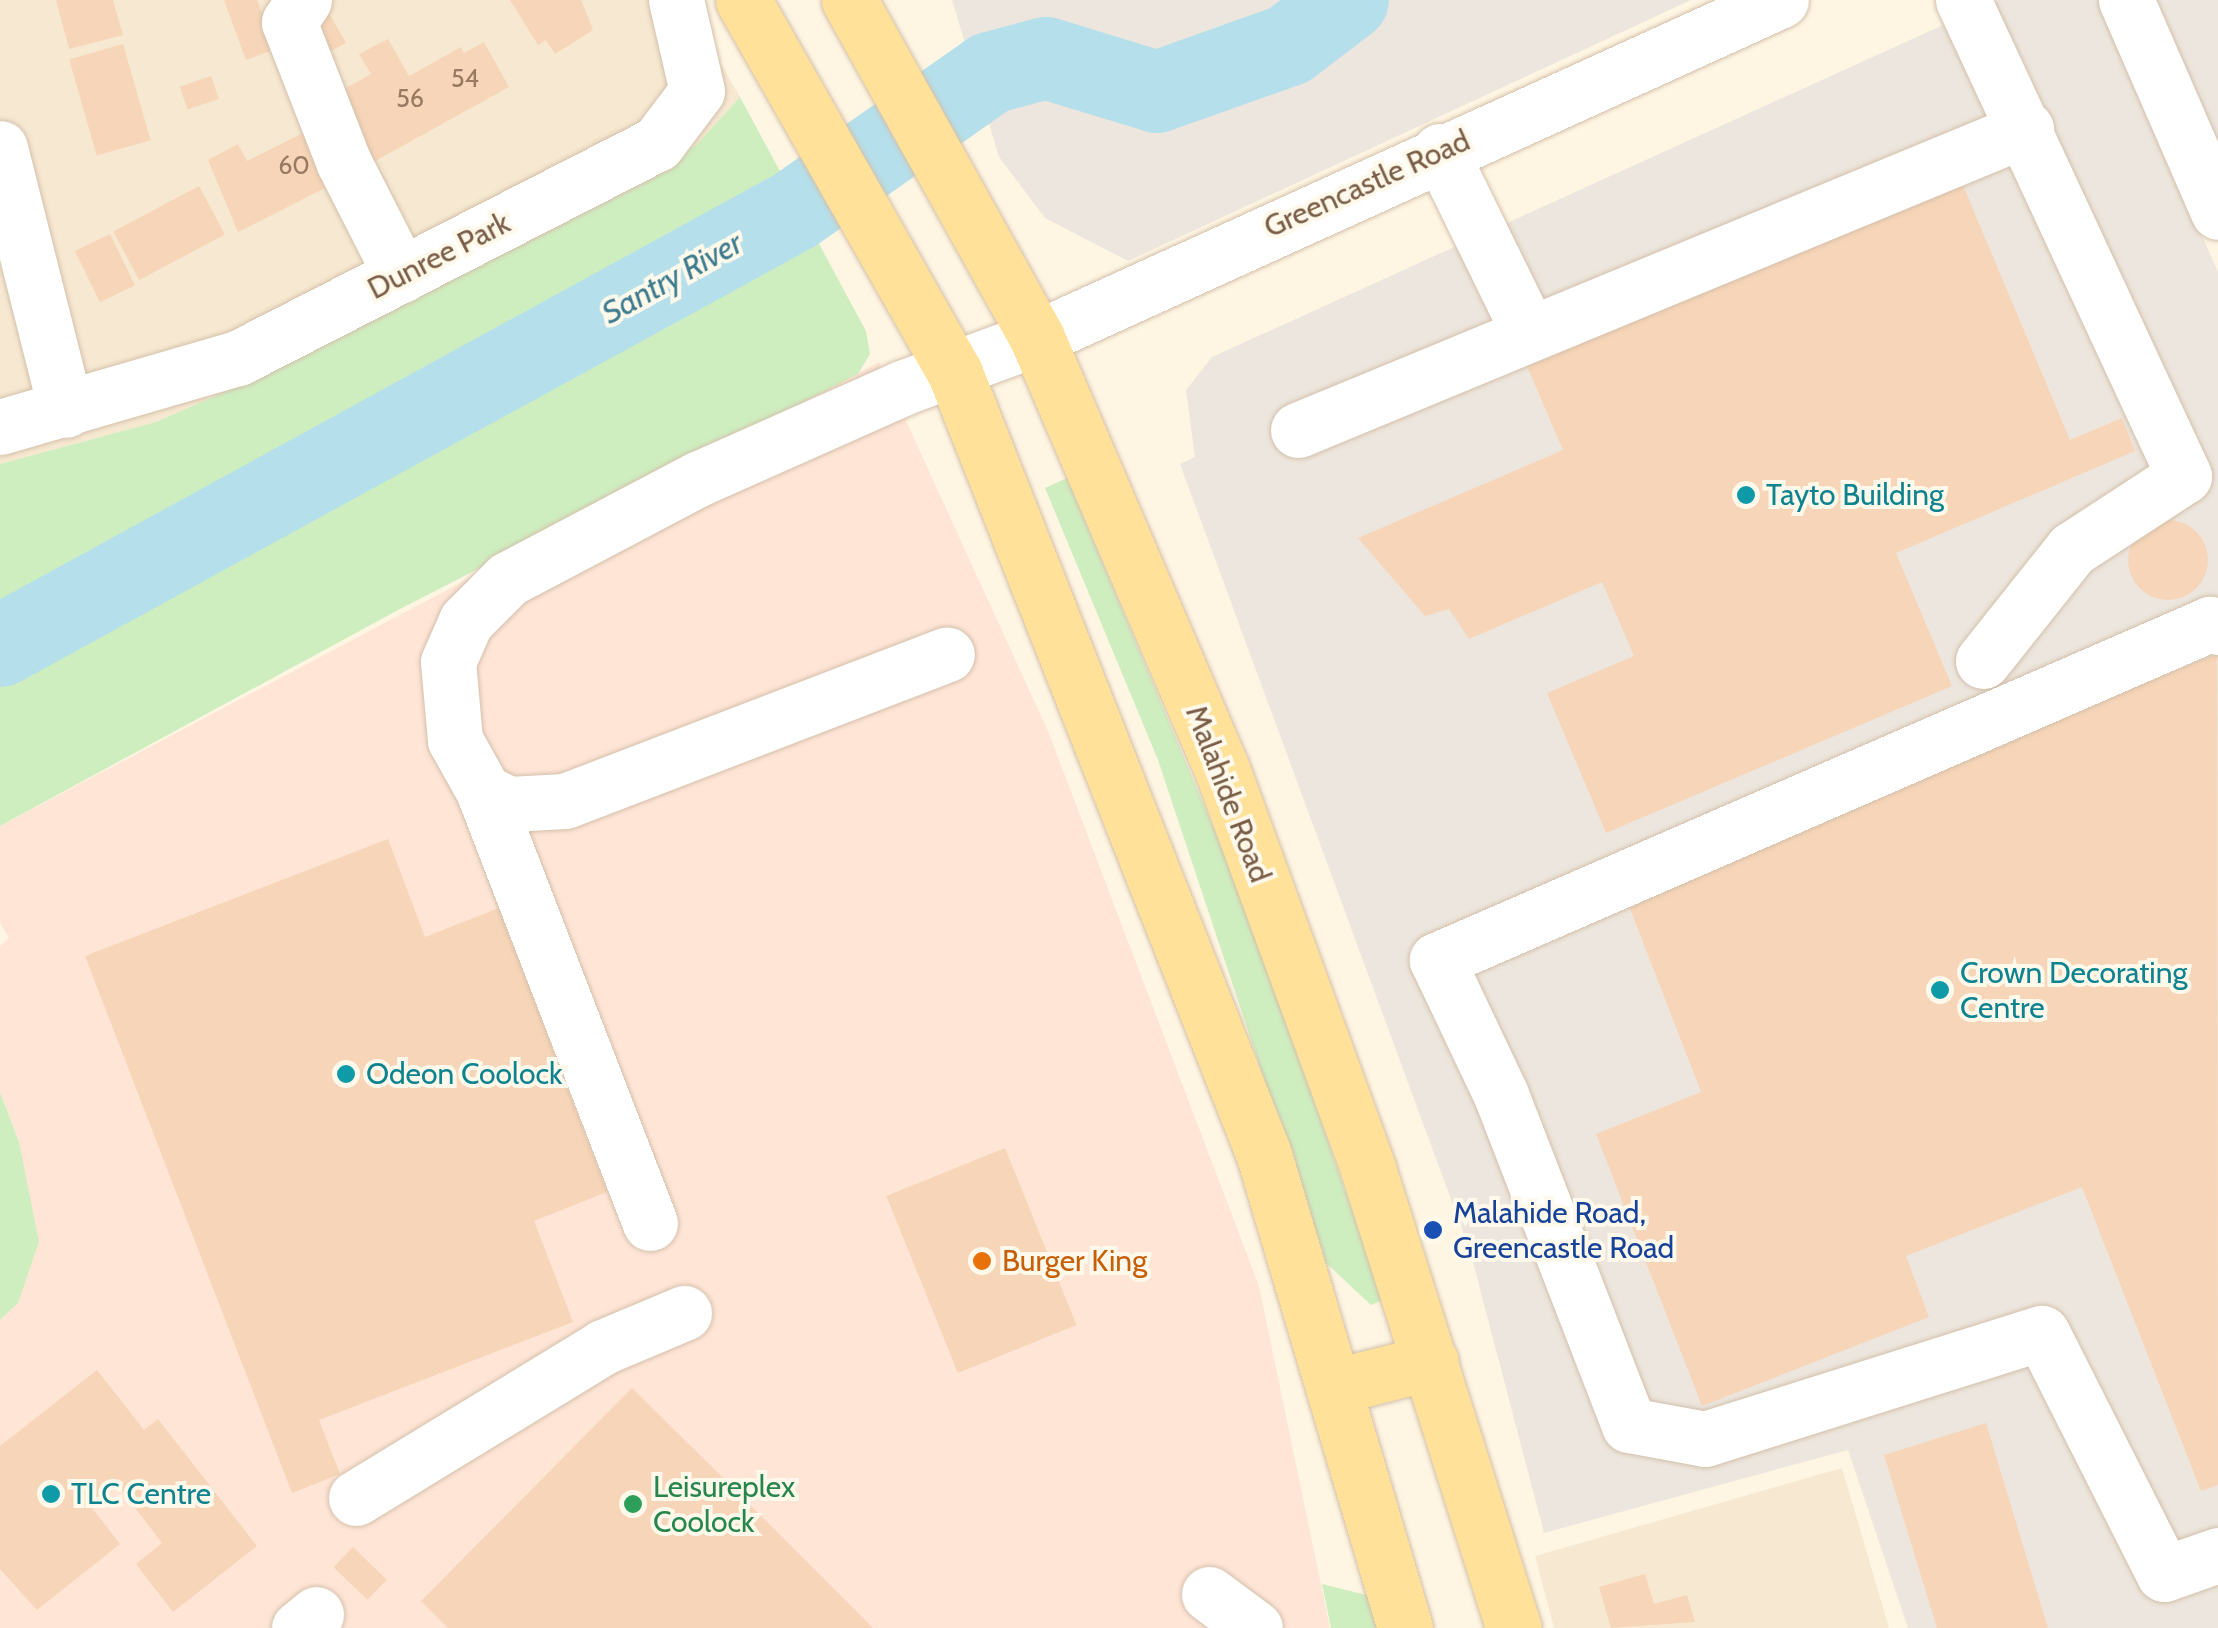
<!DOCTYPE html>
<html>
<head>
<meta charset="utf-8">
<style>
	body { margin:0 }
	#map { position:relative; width:2218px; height:1628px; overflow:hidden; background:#fef6e3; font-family:Cabin,sans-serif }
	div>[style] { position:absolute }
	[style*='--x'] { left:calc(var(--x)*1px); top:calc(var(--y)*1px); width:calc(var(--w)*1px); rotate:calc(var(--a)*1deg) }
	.residential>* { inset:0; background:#f7e8d1 }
	.commercial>* { inset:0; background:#ffe5d6 }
	.industrial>* { inset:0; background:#ede6de }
	.green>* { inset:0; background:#cfeec0 }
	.river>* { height:82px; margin:-41px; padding:0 41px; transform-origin:41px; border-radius:41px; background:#b5dfea }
	.building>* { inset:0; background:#f7d5b8; transform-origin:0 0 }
	.round { border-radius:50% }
	.roads { filter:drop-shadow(0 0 2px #d3c0ab) drop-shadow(0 0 2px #d3c0ab) }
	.minor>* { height:55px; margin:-27.5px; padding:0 27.5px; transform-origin:27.5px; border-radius:27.5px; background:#fff }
	.major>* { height:55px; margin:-27.5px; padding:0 27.5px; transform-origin:27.5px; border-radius:27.5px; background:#ffe199 }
	.dots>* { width:28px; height:28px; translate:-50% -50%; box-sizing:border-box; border:5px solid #fff9eb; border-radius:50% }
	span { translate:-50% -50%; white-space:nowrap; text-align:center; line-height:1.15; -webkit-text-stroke:8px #fff9eb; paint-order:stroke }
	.number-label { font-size:25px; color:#987a62 }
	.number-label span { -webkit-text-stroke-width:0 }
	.street-label { font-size:30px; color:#795c46 }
	.culture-label { font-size:30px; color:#0d838f }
	.left { translate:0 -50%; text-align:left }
	.transit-label { font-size:30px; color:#164399 }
	.food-label { font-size:30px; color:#c56008 }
	.leisure-label { font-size:30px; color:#27864d }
	.water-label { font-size:32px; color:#3d7b8f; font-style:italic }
</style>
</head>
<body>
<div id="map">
	<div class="residential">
		<i style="clip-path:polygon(0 0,684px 0,740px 97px,697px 144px,648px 181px,258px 377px,156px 422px,0 464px)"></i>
		<i style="clip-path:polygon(1842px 1468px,1889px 1628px,1554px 1628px,1535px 1556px)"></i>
	</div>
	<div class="commercial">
		<i style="clip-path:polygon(879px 362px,1048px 731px,1259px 1286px,1330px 1628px,0 1628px,0 1320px,18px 1303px,19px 1142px,0 1092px,0 946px,9px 938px,0 923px,0 826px)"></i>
	</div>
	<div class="industrial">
		<i style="clip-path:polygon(952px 0,1691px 0,1128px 261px,1045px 218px,999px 157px)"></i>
		<i style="clip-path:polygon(1998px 0,2098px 0,2218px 272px,2218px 1628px,1908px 1628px,1848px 1450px,1544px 1533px,1470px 1251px,1180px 464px,1195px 457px,1186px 390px,1212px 357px)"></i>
		<i style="clip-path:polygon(2138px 0,2218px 0,2218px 175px)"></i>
	</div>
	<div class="green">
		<i style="clip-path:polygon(740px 97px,866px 331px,870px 354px,858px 374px,400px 609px,0 826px,0 464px,156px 422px,258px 377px,648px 181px,697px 144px)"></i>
		<i style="clip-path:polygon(1067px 478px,1247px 908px,1383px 1300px,1371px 1305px,1325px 1262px,1158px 760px,1045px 488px)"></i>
		<i style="clip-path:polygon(0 1092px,19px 1142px,39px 1242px,18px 1303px,0 1320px)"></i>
		<i style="clip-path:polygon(1322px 1584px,1399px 1603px,1406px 1628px,1331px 1628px)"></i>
	</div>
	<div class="river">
		<i style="--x:0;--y:646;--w:905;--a:-28.72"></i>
		<i style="--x:794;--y:211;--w:240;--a:-35.1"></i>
		<i style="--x:990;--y:73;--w:58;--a:-15"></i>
		<i style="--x:1046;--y:58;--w:116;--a:17"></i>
		<i style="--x:1157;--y:92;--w:140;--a:-19.6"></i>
		<i style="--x:1289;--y:45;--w:74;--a:-37.3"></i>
	</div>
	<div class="building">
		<i style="clip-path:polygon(56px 0,113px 0,123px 35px,69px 49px)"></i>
		<i style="clip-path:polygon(224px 0,257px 0,276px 49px,246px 60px)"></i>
		<i style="clip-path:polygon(510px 0,581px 0,593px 30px,555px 54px,546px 40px,538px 45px)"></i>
		<i style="clip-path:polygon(326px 8px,346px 43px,310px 62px,299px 43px)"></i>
		<i style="clip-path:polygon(388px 39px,409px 76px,461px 47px,464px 53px,484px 42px,509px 87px,368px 165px,337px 93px,371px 74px,359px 54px)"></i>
		<i style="left:123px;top:44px;width:100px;height:56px;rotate:74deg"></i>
		<i style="left:211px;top:76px;width:24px;height:33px;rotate:71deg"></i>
		<i style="clip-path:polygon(311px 129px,333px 172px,321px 179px,325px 188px,238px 232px,208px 160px,238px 144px,247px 161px)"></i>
		<i style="clip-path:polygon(1962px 183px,2070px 440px,2122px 418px,2135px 451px,1896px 553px,1952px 686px,1606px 833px,1547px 693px,1634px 656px,1602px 582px,1469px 639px,1449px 609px,1425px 616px,1358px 538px,1563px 450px,1527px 366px)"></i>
		<i style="left:199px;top:186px;width:55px;height:97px;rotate:62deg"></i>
		<i style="left:110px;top:234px;width:57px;height:39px;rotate:64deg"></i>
		<i class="round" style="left:2128px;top:520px;width:80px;height:80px"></i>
		<i style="clip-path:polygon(2217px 654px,2218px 1485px,2201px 1491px,2082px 1187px,1906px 1256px,1929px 1317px,1702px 1406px,1596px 1134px,1701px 1092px,1622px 888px)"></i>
		<i style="clip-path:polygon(388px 839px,425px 937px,499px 908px,607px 1192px,534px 1221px,573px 1322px,319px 1420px,340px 1474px,292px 1493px,85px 956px)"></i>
		<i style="left:1005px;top:1148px;width:191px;height:128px;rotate:68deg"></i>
		<i style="clip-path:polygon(97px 1370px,144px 1430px,158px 1419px,257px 1546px,173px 1612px,136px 1564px,162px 1543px,116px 1483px,89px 1504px,120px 1544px,37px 1610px,0 1569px,0 1446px)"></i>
		<i style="clip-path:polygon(632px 1388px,714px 1469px,873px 1628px,448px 1628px,421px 1601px)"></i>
		<i style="clip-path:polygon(1986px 1423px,2048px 1628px,1937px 1628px,1884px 1455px)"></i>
		<i style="left:353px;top:1547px;width:47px;height:28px;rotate:44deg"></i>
		<i style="clip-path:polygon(1645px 1574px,1654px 1604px,1687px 1595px,1695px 1622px,1611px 1628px,1599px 1587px)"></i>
	</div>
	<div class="roads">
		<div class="minor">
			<i style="--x:304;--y:0;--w:27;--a:124"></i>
			<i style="--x:289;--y:22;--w:151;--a:68.7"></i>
			<i style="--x:344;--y:163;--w:126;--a:63"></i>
			<i style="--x:1963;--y:0;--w:525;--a:65.1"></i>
			<i style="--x:2184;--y:476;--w:134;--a:146.9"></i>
			<i style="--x:2072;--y:549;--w:143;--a:128.5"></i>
			<i style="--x:2126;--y:0;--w:231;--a:66.5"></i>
			<i style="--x:0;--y:148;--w:270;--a:75.9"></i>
			<i style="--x:1440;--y:151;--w:203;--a:63.9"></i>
			<i style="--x:0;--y:427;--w:248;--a:-16.2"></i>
			<i style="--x:238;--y:358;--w:470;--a:-27.1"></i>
			<i style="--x:657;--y:144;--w:66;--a:-53"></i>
			<i style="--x:697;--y:91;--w:93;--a:-103"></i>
			<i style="--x:1298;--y:430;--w:788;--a:-22.46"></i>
			<i style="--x:2218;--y:627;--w:9;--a:-159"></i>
			<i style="--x:2210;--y:624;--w:843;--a:156.51"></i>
			<i style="--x:1437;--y:960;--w:149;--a:64.6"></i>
			<i style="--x:1501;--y:1095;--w:354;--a:68.8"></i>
			<i style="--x:1629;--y:1425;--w:77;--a:10.4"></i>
			<i style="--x:1705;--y:1439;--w:353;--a:-17.5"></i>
			<i style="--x:2042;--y:1333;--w:270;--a:63.2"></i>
			<i style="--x:2164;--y:1574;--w:57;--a:-19.4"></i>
			<i style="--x:484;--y:792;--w:28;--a:26"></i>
			<i style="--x:509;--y:804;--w:56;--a:-3.1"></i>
			<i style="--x:565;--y:801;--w:409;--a:-21"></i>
			<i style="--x:650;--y:1223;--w:462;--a:-111.1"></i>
			<i style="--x:484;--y:792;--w:60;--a:-119.1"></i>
			<i style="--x:455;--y:740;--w:78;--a:-95.1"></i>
			<i style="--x:448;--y:662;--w:45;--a:-66.3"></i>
			<i style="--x:466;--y:621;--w:59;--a:-45"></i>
			<i style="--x:508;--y:579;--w:215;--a:-27.8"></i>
			<i style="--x:698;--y:479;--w:223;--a:-24"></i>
			<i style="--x:902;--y:388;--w:144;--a:-20.3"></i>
			<i style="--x:1037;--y:338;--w:817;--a:-24.43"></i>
			<i style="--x:356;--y:1498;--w:289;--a:-31.4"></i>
			<i style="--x:603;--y:1347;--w:88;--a:-22.8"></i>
			<i style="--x:1209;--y:1594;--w:57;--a:36.5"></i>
			<i style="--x:299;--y:1628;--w:22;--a:-39"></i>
		</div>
		<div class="major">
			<i style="--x:743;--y:0;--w:429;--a:60.4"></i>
			<i style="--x:955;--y:373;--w:841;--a:68.44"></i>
			<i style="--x:1264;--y:1155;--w:494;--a:73.4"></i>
			<i style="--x:849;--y:0;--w:387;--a:60.9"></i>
			<i style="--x:1037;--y:338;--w:472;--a:66.8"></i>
			<i style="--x:1223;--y:772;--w:423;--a:69.9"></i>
			<i style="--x:1368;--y:1169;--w:482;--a:72.4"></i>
			<i style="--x:1333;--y:1387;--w:101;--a:-14.3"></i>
		</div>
	</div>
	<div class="dots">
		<i style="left:1746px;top:495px;background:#0f9aa8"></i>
		<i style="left:1940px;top:990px;background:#0f9aa8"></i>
		<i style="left:346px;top:1074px;background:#0f9aa8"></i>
		<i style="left:1433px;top:1230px;background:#1a4fb4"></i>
		<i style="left:982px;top:1261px;background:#e8710a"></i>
		<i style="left:51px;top:1494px;background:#0f9aa8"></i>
		<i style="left:633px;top:1504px;background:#2e9e5b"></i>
	</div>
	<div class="number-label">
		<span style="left:465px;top:78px">54</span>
		<span style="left:410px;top:98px">56</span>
		<span style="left:294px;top:165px">60</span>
	</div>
	<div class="street-label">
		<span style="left:1367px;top:184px;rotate:-24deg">Greencastle Road</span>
		<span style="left:439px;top:256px;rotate:-27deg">Dunree Park</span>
		<span style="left:1228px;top:794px;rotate:69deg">Malahide Road</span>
	</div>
	<div class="culture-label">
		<span class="left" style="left:1766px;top:495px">Tayto Building</span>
		<span class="left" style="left:1960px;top:990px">Crown Decorating<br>Centre</span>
		<span class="left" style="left:366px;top:1074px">Odeon Coolock</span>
		<span class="left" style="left:71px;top:1494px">TLC Centre</span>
	</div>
	<div class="transit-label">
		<span class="left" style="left:1453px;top:1230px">Malahide Road,<br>Greencastle Road</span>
	</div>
	<div class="food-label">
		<span class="left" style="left:1002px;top:1261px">Burger King</span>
	</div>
	<div class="leisure-label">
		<span class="left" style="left:653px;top:1504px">Leisureplex<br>Coolock</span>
	</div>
	<div class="water-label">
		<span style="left:672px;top:278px;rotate:-29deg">Santry River</span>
	</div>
</div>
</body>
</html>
